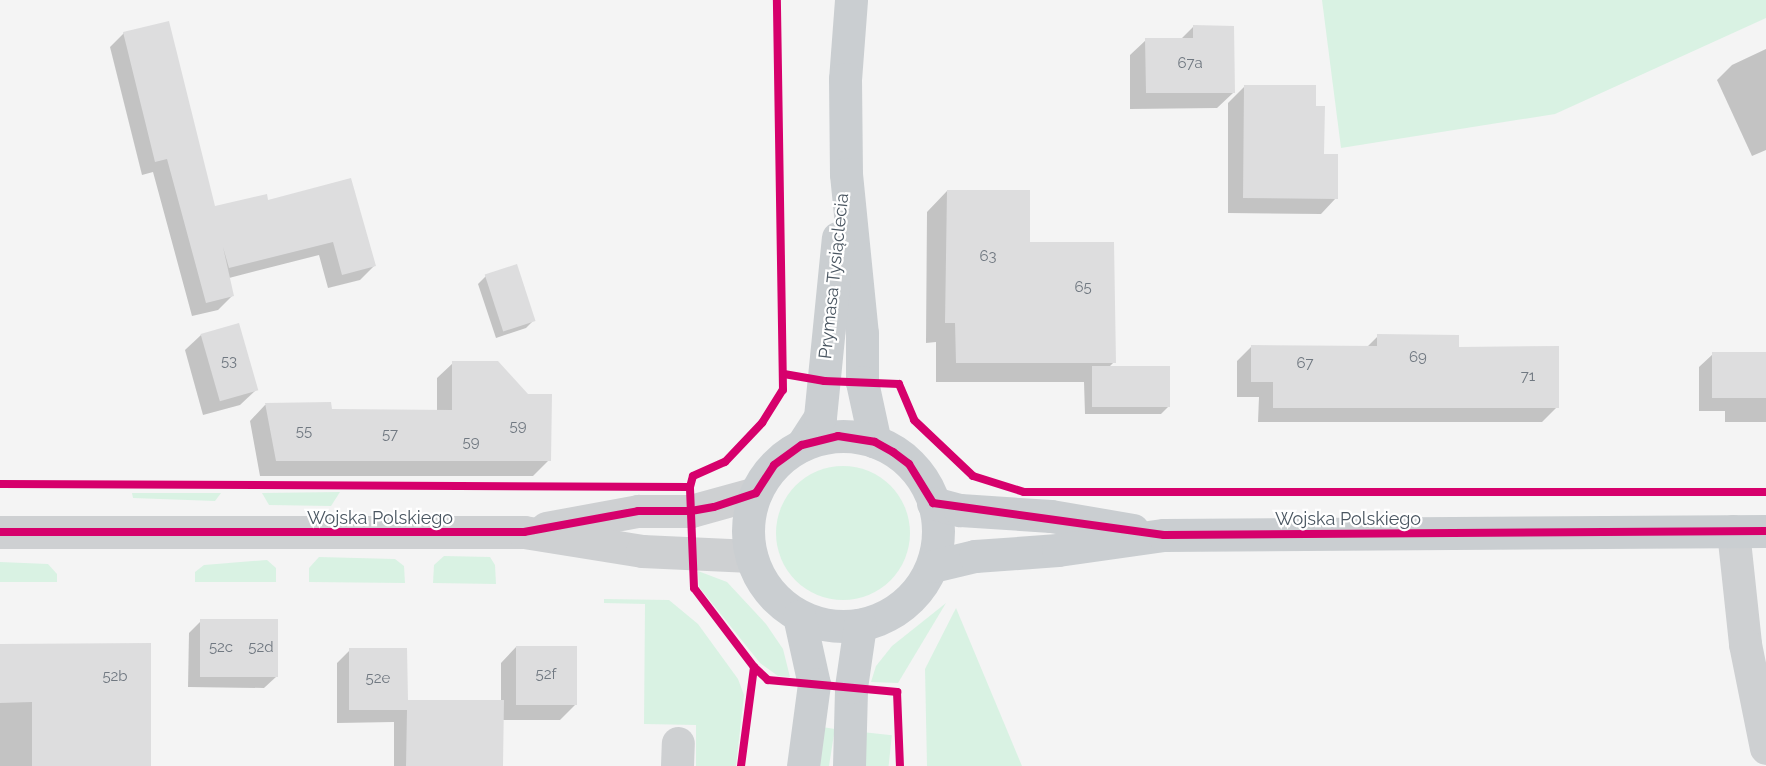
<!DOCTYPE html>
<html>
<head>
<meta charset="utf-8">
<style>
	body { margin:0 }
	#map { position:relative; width:1766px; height:766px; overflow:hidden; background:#f4f4f4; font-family:Raleway,sans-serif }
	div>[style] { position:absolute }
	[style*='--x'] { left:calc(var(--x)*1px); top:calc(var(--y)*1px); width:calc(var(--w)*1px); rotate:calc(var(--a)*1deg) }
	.green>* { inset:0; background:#d9f2e3; transform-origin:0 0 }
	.round { border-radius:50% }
	.shadow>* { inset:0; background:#0003 }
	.building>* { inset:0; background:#ddddde; transform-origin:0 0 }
	.minor>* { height:33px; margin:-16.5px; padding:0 16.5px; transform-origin:16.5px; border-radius:16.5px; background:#ced0d2 }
	.major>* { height:33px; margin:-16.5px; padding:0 16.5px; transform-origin:16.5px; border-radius:16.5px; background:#caced1 }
	.major>.ring { margin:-16.5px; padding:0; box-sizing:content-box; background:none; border:33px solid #caced1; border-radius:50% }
	.cycleway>* { height:8px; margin:-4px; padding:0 4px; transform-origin:4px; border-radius:4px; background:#d6006c }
	span { translate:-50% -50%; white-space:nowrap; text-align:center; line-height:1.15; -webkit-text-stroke:4.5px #fff; paint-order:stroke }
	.number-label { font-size:15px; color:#707881 }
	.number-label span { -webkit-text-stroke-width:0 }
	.street-label { font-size:18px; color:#4a5661 }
</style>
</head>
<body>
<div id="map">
	<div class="green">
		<i style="clip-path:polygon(1322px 0,1766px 0,1766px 18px,1555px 114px,1341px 148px)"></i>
		<i class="round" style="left:776px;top:466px;width:134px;height:134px"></i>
		<i style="clip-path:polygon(340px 492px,331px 506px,269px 505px,262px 493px)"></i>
		<i style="clip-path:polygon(132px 493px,221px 493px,215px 501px,133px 498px)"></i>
		<i style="clip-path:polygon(444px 556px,490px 557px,495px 565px,496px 584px,433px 583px,434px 565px)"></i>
		<i style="clip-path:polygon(319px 557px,395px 559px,404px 566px,405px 583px,309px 582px,309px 568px)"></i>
		<i style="clip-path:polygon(267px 560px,276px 568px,276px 582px,195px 582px,195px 572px,204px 565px)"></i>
		<i style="clip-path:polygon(0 562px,48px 564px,57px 574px,57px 582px,0 582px)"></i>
		<i style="clip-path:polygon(698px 571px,727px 582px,766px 624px,783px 649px,790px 677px,778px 676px,760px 663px,699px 587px)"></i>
		<i style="clip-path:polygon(604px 599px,669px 600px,698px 624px,738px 679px,744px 695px,736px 766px,696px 766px,696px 725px,644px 724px,645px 604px,604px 603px)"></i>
		<i style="clip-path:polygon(946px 603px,898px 683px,871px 682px,876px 666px,892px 646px)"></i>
		<i style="clip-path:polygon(956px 608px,1022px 766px,927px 766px,925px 669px)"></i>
		<i style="left:822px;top:727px;width:13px;height:39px;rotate:9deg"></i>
		<i style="left:862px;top:732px;width:30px;height:34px;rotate:6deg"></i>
	</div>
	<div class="shadow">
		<i style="clip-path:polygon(1193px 27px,1233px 93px,1217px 108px,1130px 109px,1130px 55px,1146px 40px,1180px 40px)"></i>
		<i style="clip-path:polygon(124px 33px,213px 208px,267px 202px,374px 266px,360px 280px,328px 288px,319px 255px,229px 278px,232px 296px,218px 310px,192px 316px,153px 172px,142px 175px,110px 47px)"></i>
		<i style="clip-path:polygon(1766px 49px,1766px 150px,1752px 156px,1717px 80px,1732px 65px)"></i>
		<i style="clip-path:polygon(1244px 87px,1314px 108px,1322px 156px,1336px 198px,1321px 214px,1228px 213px,1228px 103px)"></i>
		<i style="clip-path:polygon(947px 191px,1028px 243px,1114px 362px,1108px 368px,1169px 406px,1161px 414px,1085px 414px,1084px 382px,936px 382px,936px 342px,926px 343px,927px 212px)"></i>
		<i style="clip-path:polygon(486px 276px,534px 320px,526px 328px,496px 338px,478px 284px)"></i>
		<i style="clip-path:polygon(201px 335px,256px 390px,240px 405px,203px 415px,185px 350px)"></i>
		<i style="clip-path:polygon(1378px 336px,1557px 407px,1542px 422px,1258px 422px,1259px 397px,1237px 397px,1237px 361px,1252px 346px,1367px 347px)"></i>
		<i style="clip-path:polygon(1713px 354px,1766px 354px,1766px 422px,1725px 422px,1725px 411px,1699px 411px,1699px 367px)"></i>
		<i style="clip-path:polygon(453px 363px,549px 460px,533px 476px,260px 476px,250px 421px,265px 405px,329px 403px,331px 410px,437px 411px,437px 378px)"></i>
		<i style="clip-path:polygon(201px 621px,277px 676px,264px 688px,188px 687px,189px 633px)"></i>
		<i style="clip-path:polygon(0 645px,149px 766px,169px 766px,0 766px)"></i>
		<i style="clip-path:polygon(516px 647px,576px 704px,560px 720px,502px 720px,502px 766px,394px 766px,394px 722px,337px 723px,337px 663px,350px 650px,407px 701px,501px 702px,501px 663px)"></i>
	</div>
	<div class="building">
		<i style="clip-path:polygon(169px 21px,215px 206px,267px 194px,268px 200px,351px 178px,376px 266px,342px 275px,333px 242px,229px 268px,223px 247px,234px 296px,206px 303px,167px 159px,155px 162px,123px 32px)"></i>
		<i style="clip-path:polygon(1193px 25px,1234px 26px,1235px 93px,1146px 93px,1145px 38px,1193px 38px)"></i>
		<i style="clip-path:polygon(1244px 85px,1316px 85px,1316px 106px,1325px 106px,1324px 154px,1338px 154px,1338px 199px,1243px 198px)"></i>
		<i style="clip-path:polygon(947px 190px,1030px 190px,1030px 242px,1114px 242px,1116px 363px,956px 363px,955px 323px,945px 323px)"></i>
		<i style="left:517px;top:264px;width:60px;height:34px;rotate:72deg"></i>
		<i style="left:239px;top:323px;width:70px;height:40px;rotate:74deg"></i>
		<i style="clip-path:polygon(1377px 334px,1459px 335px,1459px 347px,1559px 346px,1559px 408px,1273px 408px,1273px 382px,1251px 382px,1251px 345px,1377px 346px)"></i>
		<i style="left:1712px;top:352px;width:54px;height:46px"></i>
		<i style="clip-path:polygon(452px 361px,498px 361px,528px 394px,552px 394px,551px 461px,276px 461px,265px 403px,331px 402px,332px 409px,452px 410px)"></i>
		<i style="left:1170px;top:366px;width:41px;height:78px;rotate:90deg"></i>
		<i style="left:278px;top:619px;width:58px;height:78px;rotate:90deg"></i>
		<i style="clip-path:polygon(151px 643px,151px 766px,32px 766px,32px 702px,0 703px,0 644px)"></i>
		<i style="left:516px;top:646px;width:61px;height:59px"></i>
		<i style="clip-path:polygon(349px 648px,407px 648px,408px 700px,504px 700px,503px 766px,406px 766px,407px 710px,349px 710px)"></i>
	</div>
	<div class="minor">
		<i style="--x:546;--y:528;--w:94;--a:-10.5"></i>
		<i style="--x:638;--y:511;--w:53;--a:0"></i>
		<i style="--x:691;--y:511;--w:67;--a:-15.5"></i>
		<i style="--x:1733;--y:531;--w:114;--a:83.9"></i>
		<i style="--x:1745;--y:644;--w:106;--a:78.6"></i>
		<i style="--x:0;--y:532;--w:524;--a:0"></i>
		<i style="--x:524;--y:532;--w:120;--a:9.1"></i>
		<i style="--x:642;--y:551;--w:109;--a:2.6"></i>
		<i style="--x:677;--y:766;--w:23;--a:-88"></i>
	</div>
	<div class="major">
		<i style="--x:851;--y:0;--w:79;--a:94.3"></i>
		<i style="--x:845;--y:79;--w:95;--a:89.4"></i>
		<i style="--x:846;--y:174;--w:160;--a:84.3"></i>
		<i style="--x:862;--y:333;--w:49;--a:90"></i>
		<i style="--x:862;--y:382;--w:61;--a:77.8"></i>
		<i class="ring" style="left:748px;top:436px;width:157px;height:157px"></i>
		<i style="--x:802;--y:445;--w:33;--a:-57"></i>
		<i style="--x:820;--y:417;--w:180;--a:-84.3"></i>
		<i style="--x:933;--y:503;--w:28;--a:15"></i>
		<i style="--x:960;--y:510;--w:91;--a:3.8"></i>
		<i style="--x:1051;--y:516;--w:83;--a:9.7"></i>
		<i style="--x:933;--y:566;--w:43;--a:-13.4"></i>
		<i style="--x:975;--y:556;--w:83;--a:-4.1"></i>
		<i style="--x:1058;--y:550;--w:107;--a:-8.1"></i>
		<i style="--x:1164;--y:535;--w:602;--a:-0.38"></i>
		<i style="--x:799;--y:616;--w:70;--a:77.6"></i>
		<i style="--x:814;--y:684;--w:83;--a:97.6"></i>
		<i style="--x:849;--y:766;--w:79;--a:-88.5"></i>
		<i style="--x:851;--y:687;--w:63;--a:-81.7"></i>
	</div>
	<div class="cycleway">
		<i style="--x:784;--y:374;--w:41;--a:9.9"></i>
		<i style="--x:824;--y:381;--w:75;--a:2.3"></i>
		<i style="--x:899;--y:384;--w:39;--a:67"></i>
		<i style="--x:914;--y:420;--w:81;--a:43.5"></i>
		<i style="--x:973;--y:476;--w:53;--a:17.4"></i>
		<i style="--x:1024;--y:492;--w:742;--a:0"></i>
		<i style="--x:0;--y:484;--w:690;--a:0.25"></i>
		<i style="--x:0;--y:532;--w:524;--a:0"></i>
		<i style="--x:524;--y:532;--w:116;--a:-10.4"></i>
		<i style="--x:638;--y:511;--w:53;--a:0"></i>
		<i style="--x:691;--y:511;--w:23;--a:-10"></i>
		<i style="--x:714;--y:507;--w:44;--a:-18.4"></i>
		<i style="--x:756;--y:493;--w:33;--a:-57"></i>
		<i style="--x:774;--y:465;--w:34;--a:-36"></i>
		<i style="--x:802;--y:445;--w:37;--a:-14"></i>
		<i style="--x:838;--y:436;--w:37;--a:9"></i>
		<i style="--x:875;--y:442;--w:21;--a:29"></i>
		<i style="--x:893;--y:452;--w:20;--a:37"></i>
		<i style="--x:909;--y:464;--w:46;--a:58.4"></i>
		<i style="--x:933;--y:503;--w:233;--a:7.9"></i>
		<i style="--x:1164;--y:535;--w:602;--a:-0.38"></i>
		<i style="--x:754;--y:667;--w:19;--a:43"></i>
		<i style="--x:768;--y:680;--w:130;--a:5.3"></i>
		<i style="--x:897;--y:692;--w:74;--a:87.7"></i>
		<i style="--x:741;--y:766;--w:100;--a:-82.5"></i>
		<i style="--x:754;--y:667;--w:99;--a:-127.2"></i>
		<i style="--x:694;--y:588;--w:101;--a:-92.3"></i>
		<i style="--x:690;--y:487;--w:11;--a:-75"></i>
		<i style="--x:693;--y:476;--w:35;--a:-24"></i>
		<i style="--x:725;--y:462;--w:54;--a:-46.5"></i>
		<i style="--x:762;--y:423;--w:39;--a:-58"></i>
		<i style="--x:783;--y:390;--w:390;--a:-90.9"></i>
	</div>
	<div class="number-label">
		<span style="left:1190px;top:64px">67a</span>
		<span style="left:988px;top:257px">63</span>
		<span style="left:1083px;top:288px">65</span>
		<span style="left:1418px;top:358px">69</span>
		<span style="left:229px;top:362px">53</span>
		<span style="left:1305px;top:364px">67</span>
		<span style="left:1528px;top:377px">71</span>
		<span style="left:518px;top:427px">59</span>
		<span style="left:304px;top:432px">55</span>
		<span style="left:390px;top:435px">57</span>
		<span style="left:471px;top:443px">59</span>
		<span style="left:221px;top:648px">52c</span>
		<span style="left:261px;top:648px">52d</span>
		<span style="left:546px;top:675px">52f</span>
		<span style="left:115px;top:677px">52b</span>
		<span style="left:378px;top:679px">52e</span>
	</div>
	<div class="street-label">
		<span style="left:834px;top:276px;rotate:-84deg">Prymasa Tysiąclecia</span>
		<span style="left:380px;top:518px">Wojska Polskiego</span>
		<span style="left:1348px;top:519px">Wojska Polskiego</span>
	</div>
</div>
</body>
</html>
